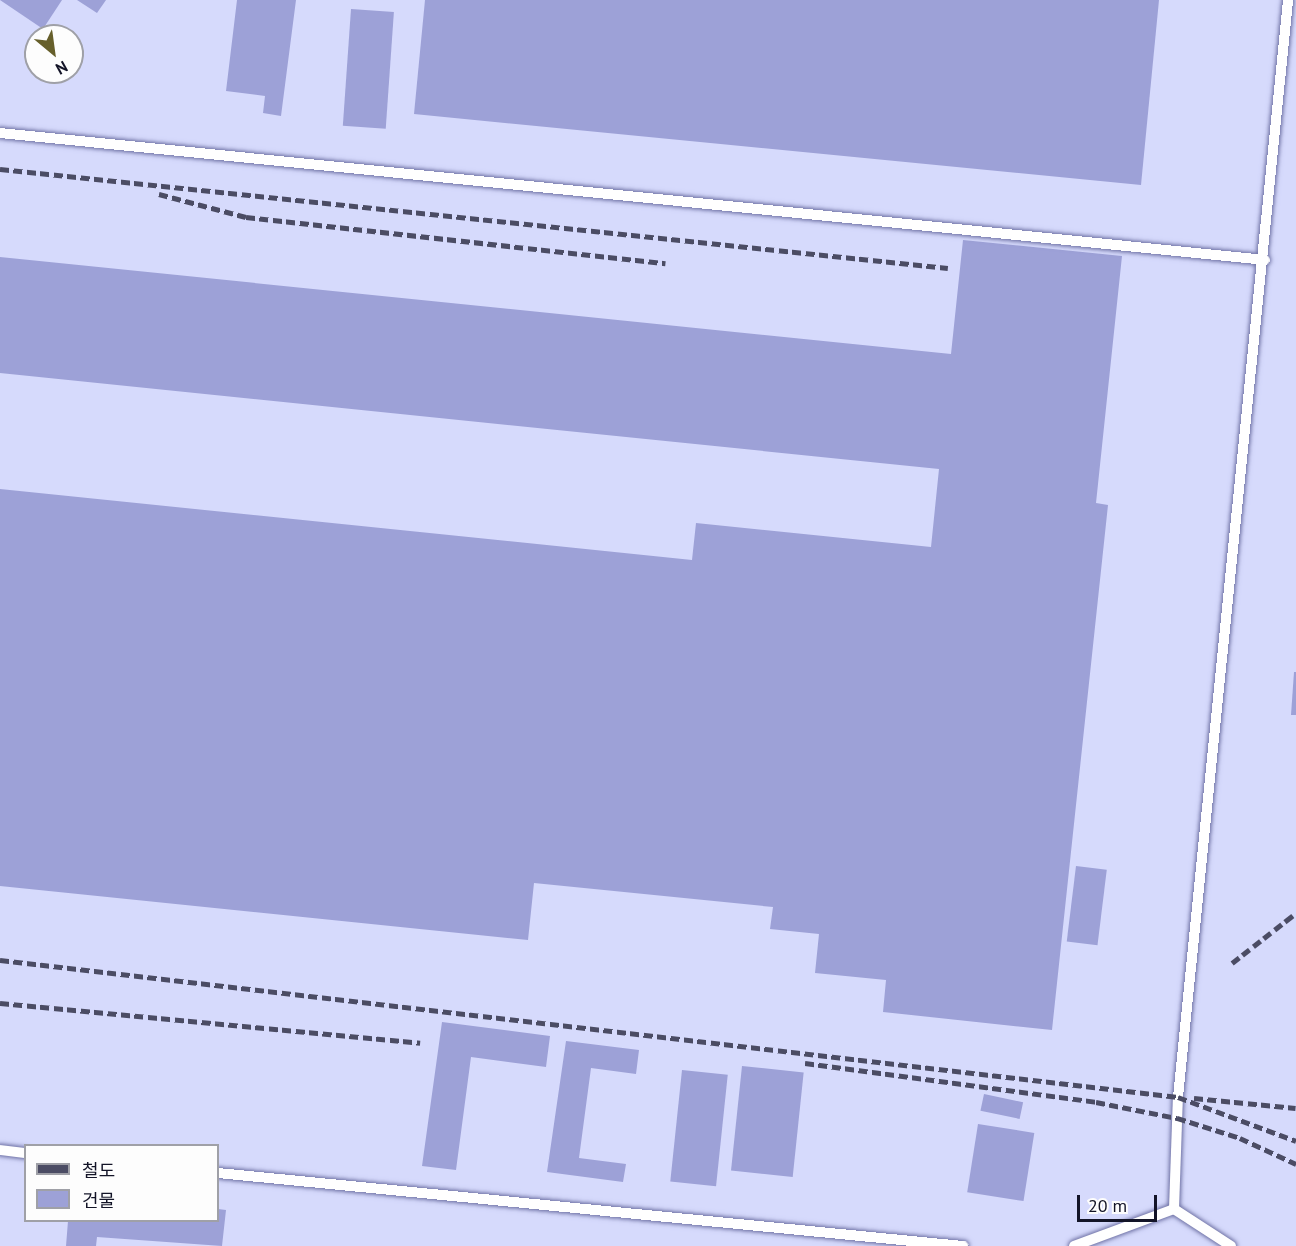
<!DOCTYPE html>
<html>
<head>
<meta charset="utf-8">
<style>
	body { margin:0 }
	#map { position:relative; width:1296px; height:1246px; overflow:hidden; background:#d6dafc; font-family:"PT Sans","Noto Sans KR",sans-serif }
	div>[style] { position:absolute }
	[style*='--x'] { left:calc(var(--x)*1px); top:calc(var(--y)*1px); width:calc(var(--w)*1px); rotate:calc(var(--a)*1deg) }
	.building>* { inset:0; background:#9da1d7; transform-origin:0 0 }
	.roads { filter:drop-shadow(0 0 2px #7073a6) drop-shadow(0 0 2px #7073a6) }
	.service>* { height:10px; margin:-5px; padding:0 5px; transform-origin:5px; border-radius:5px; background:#fff }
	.rail>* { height:4.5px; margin-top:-2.25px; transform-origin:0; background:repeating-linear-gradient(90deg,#4b4c64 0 9px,transparent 0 13.5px) }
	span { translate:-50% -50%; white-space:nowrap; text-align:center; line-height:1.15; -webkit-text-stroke:4.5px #fdfdfd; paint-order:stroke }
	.legend { position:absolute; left:24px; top:1144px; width:195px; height:78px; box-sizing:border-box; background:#fdfdfd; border:2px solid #9fa0a7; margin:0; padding:8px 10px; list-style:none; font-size:18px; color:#131427 }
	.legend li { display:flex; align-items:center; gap:12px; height:30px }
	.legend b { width:30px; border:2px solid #9fa0a7 }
	.north { position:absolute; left:24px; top:24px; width:60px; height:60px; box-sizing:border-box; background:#fdfdfd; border:2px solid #9fa0a7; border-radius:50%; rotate:151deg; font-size:16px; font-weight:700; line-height:24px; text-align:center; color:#131427 }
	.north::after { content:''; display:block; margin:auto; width:21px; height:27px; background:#665f2b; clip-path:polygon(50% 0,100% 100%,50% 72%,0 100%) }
	.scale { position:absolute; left:1077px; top:1195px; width:80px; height:27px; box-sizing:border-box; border:3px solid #131427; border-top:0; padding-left:8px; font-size:18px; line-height:21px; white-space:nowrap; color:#131427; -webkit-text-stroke:4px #fdfdfd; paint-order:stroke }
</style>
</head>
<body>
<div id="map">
	<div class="building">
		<i style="clip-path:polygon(0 0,62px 0,43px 29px)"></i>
		<i style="clip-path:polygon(77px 0,106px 0,97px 13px)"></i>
		<i style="clip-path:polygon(237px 0,296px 0,281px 116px,263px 113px,265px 96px,226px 91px)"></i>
		<i style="clip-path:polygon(425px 0,1159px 0,1141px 185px,414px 114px)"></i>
		<i style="left:351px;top:9px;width:43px;height:117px;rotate:4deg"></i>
		<i style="clip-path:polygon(963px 240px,1122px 256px,1096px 503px,1108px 505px,1052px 1030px,883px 1012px,886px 980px,815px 973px,819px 934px,770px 929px,773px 907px,534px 883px,528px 940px,0 886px,0 489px,692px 560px,696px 523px,931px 547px,939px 469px,0 373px,0 257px,951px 354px)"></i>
		<i style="clip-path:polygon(1294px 672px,1296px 672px,1296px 715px,1291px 715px)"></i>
		<i style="left:1076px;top:866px;width:31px;height:76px;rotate:7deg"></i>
		<i style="clip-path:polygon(442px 1022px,550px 1036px,546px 1067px,471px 1057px,456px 1170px,422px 1166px)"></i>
		<i style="clip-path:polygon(566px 1041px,639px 1050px,636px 1074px,591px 1068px,579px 1158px,626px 1164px,623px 1182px,547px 1172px)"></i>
		<i style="left:742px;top:1066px;width:62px;height:105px;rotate:6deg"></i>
		<i style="left:682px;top:1070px;width:46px;height:112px;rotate:6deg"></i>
		<i style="left:984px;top:1094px;width:40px;height:17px;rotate:12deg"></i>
		<i style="left:978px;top:1124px;width:57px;height:69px;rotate:9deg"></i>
		<i style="clip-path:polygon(218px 1209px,226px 1210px,222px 1246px,97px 1237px,96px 1246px,66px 1246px,68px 1221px,218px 1221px)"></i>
	</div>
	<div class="roads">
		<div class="service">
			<i style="--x:0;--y:133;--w:1271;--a:5.73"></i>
			<i style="--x:0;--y:1150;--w:26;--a:7"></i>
			<i style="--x:218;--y:1173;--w:749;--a:5.6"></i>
			<i style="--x:1074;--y:1246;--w:107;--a:-20.3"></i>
			<i style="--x:1231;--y:1246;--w:68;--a:-147"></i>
			<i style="--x:1174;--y:1209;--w:112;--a:-88"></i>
			<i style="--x:1178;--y:1097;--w:1103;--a:-84.27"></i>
		</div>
	</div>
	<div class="rail">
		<i style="--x:0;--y:169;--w:953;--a:5.96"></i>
		<i style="--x:159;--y:194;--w:90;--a:14.8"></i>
		<i style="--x:246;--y:217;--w:422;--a:6.3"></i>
		<i style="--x:0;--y:960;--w:1186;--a:6.63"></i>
		<i style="--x:1178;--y:1097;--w:126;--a:20.4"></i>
		<i style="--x:1232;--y:963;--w:81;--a:-38"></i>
		<i style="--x:0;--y:1003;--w:422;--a:5.4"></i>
		<i style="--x:805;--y:1063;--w:294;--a:7.6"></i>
		<i style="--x:1096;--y:1102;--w:83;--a:11.2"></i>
		<i style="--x:1177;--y:1118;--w:66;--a:17.6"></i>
		<i style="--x:1240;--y:1138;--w:62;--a:24.9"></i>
		<i style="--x:1194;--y:1098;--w:102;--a:5.6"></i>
	</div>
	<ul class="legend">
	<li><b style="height:8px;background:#4b4c64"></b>철도</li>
	<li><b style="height:16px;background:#9da1d7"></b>건물</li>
	</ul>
	<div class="north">N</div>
	<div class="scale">20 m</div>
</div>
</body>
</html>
